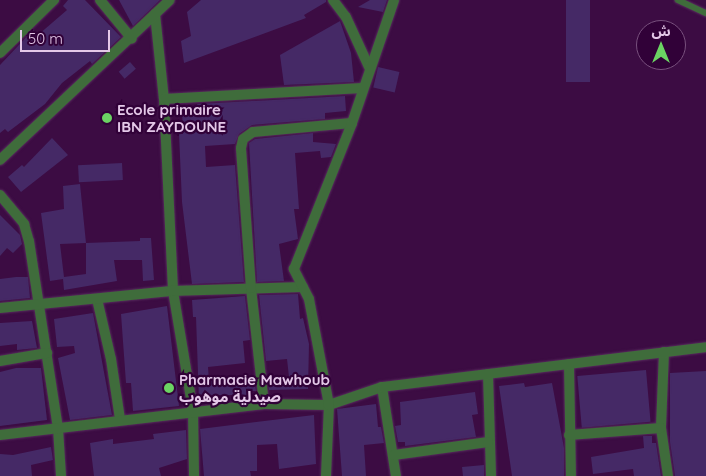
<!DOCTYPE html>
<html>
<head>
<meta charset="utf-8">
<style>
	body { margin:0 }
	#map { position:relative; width:706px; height:476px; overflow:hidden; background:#3c0c43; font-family:Quicksand,"Noto Sans Arabic",sans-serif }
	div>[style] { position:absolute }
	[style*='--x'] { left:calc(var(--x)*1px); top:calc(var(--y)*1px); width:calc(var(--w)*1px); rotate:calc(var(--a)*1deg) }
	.building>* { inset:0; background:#452966; transform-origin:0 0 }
	.roads { filter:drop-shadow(0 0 1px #572a5d) drop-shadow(0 0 1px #572a5d) }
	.service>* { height:5.5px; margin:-2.75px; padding:0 2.75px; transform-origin:2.75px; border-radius:2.75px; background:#3f6c3b }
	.minor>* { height:10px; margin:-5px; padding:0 5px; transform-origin:5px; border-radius:5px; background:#3f6c3b }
	.dots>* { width:14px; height:14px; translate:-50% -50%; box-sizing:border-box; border:2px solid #310138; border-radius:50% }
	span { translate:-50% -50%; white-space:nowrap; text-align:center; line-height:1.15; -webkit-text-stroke:4.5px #310138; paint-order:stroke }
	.poi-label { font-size:15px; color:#e4c8e8; font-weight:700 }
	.left { translate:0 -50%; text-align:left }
	.north { position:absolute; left:636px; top:20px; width:50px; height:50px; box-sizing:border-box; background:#310138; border:1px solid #79517e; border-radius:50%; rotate:0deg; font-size:14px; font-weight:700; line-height:20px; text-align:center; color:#e4c8e8 }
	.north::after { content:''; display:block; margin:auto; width:18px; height:22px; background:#6bd363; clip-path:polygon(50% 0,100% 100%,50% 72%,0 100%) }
	.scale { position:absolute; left:20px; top:30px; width:90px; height:22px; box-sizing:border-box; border:2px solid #e4c8e8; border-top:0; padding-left:6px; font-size:15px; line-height:18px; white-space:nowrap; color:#e4c8e8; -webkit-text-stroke:4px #310138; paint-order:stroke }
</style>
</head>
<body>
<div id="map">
	<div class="building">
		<i style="clip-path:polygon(68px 0,85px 0,121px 37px,92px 64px,90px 61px,62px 83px,45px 104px,8px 132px,5px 129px,0 133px,0 65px,33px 30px,38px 35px,67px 10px,63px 6px)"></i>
		<i style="clip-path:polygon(119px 0,160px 0,133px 26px)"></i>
		<i style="clip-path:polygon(201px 0,326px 0,326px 2px,304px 15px,306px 18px,184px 63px,181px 41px,191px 36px,187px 12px)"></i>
		<i style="clip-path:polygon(370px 0,387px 0,383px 12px,358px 7px)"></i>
		<i style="left:566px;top:0;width:24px;height:82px"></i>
		<i style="clip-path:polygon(340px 21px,351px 53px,354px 82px,284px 85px,280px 55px)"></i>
		<i style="left:130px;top:62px;width:9px;height:15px;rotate:49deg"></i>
		<i style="left:378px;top:67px;width:22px;height:21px;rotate:13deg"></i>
		<i style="clip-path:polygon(345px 96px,346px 111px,325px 113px,325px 119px,252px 125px,239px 134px,235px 144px,205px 146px,206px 167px,235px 165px,244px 282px,192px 284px,182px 202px,179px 134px,183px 134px,182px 111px,198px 110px,197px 104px)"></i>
		<i style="clip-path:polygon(313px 133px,313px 142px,336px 144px,331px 157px,321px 158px,320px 151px,295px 153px,299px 209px,294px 209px,298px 239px,279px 244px,284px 281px,257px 282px,249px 143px,255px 139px)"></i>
		<i style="clip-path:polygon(52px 138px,68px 155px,21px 192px,8px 177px,22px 165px,24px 167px)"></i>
		<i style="left:122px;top:163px;width:17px;height:44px;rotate:87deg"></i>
		<i style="clip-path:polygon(evenodd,80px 184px,86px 243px,140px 241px,140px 238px,151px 238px,154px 280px,143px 281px,142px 260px,114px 260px,117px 281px,64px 290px,63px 279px,50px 281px,41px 213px,64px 209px,63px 186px,80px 184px,86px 243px,86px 274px,64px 277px,60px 244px,86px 243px)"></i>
		<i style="clip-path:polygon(0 215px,20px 235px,22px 244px,13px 253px,7px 248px,0 256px)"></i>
		<i style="clip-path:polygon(16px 277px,28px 277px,30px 298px,0 301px,0 279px)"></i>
		<i style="clip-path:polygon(298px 294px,300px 319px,303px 318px,309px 344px,308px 389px,269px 390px,268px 379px,289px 377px,287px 359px,266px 361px,259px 295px)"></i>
		<i style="clip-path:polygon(245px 296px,250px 340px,243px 341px,245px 363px,208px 367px,209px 381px,254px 379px,256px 391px,252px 391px,253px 395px,215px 395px,215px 401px,199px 402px,196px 317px,193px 317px,192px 300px)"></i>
		<i style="clip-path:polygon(167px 306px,179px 406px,133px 411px,131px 383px,126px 383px,121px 314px)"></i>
		<i style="clip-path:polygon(93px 313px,112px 415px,70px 420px,58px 358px,75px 353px,74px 346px,57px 347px,54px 319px)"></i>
		<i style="clip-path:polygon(32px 321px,37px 348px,17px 350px,17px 344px,0 346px,0 323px)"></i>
		<i style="clip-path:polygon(16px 368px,41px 368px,47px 420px,0 426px,0 372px)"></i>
		<i style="left:646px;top:370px;width:52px;height:69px;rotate:85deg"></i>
		<i style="clip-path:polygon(706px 371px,706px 476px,675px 476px,670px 442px,670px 373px)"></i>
		<i style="clip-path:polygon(524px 383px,525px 387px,552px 383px,564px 448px,564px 476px,512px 476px,499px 386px)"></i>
		<i style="clip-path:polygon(475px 392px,478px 414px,472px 415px,476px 437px,405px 446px,405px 442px,398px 442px,395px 426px,401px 425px,400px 402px)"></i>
		<i style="clip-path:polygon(376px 404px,378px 427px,381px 427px,384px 443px,364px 445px,366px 476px,342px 476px,337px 409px)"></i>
		<i style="clip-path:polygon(314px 415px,316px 464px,279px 469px,277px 444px,257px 445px,257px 471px,250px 471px,251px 476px,204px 476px,200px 429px)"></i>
		<i style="clip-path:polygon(186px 430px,187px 459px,159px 468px,161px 476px,94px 476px,90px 443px,113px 439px,113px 444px,154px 439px,153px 434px)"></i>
		<i style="clip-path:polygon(643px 436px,652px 436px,652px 443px,656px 443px,661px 476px,634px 476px,633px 469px,593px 474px,591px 457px,644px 448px)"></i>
		<i style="clip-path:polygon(51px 447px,53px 460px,31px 465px,32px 476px,0 476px,0 454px,13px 455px)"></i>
		<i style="clip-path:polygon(484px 465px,484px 476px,463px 476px,462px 467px)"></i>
	</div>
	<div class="roads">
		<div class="service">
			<i style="--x:678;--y:0;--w:31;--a:25"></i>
		</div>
		<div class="minor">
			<i style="--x:100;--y:0;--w:50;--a:50.6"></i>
			<i style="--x:333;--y:0;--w:21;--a:53"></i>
			<i style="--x:346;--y:17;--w:55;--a:65.3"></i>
			<i style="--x:155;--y:14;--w:85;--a:84"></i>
			<i style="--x:164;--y:99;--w:192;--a:87.3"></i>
			<i style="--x:173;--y:291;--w:121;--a:80.5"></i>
			<i style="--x:193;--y:410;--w:66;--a:89.1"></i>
			<i style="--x:0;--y:53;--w:76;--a:-44.5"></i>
			<i style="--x:164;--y:99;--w:198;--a:-3.2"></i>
			<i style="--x:0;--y:160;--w:233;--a:-43.3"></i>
			<i style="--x:0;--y:195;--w:38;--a:50"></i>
			<i style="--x:24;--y:224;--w:18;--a:74"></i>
			<i style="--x:29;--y:241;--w:189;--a:81.2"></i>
			<i style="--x:58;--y:428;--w:48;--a:86.4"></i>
			<i style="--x:97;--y:299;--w:62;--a:76.9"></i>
			<i style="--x:111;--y:359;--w:61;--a:81.5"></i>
			<i style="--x:0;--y:308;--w:172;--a:-5.7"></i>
			<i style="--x:171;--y:291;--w:132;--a:-1.7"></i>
			<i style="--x:664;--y:352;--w:76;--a:92.3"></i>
			<i style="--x:661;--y:428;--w:49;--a:81.7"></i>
			<i style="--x:0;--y:361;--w:48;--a:-9.7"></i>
			<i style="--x:569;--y:364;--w:112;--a:89"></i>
			<i style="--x:488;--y:374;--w:102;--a:88.3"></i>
			<i style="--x:382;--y:387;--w:90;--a:81.1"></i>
			<i style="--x:264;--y:404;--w:117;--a:-96.4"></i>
			<i style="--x:251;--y:288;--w:140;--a:-94.1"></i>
			<i style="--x:241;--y:148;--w:9;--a:-77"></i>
			<i style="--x:243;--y:139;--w:12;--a:-35"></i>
			<i style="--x:253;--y:132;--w:99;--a:-5.2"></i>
			<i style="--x:0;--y:435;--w:266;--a:-6.7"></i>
			<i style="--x:264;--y:404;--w:65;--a:0.9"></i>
			<i style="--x:329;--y:405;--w:56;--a:-18.8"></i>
			<i style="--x:382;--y:387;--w:326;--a:-7"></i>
			<i style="--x:569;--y:435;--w:92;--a:-4.4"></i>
			<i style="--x:394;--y:455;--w:95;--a:-7.9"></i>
			<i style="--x:326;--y:476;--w:71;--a:-87.6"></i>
			<i style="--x:329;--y:405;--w:108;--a:-100.7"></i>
			<i style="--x:309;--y:299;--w:34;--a:-117"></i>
			<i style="--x:294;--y:269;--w:157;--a:-68.3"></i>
			<i style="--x:352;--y:123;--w:130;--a:-71.1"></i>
		</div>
	</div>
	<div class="dots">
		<i style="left:107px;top:118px;background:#6bd363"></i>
		<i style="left:169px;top:388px;background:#6bd363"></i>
	</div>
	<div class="poi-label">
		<span class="left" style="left:117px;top:118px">Ecole primaire<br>IBN ZAYDOUNE</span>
		<span class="left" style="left:179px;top:388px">Pharmacie Mawhoub<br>صيدلية موهوب</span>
	</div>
	<div class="north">ش</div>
	<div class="scale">50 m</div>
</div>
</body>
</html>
